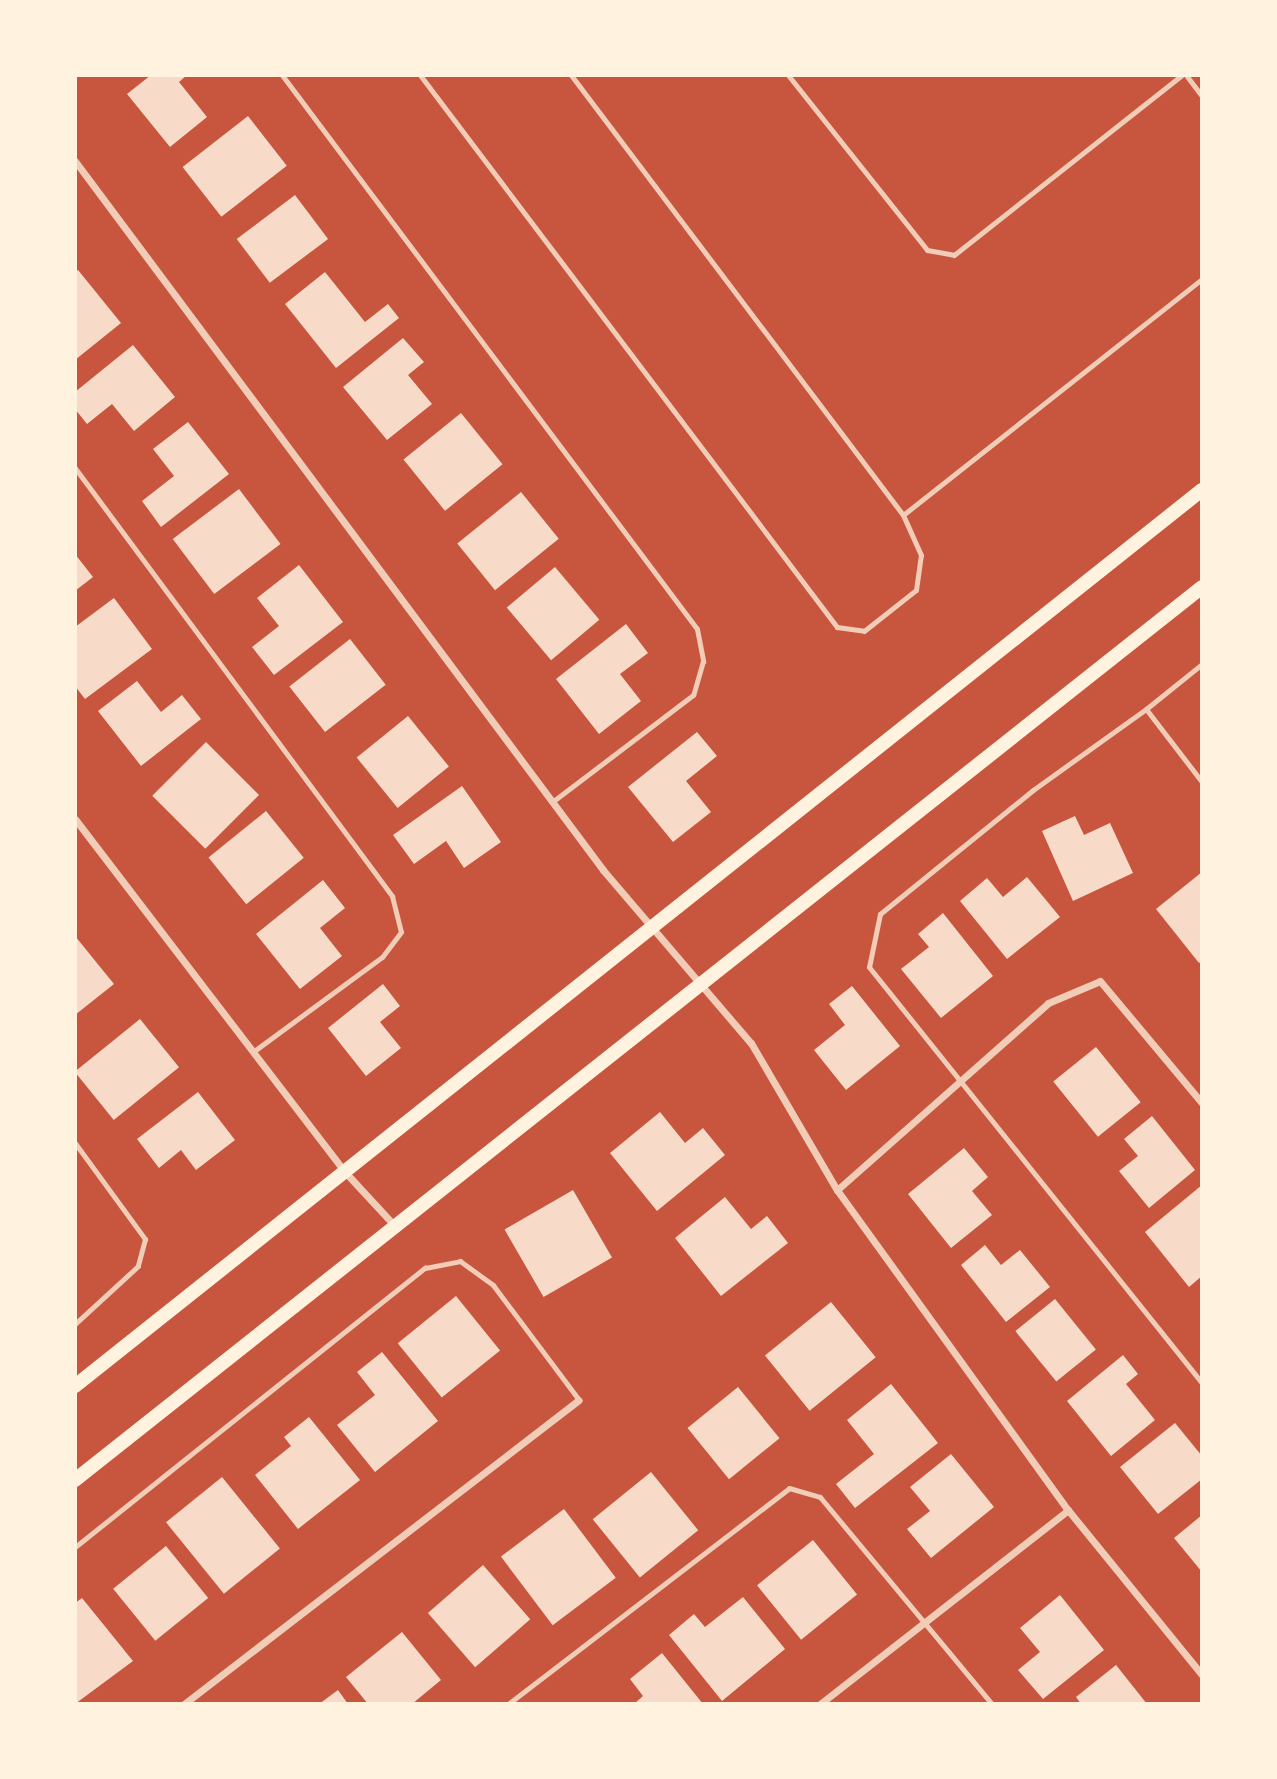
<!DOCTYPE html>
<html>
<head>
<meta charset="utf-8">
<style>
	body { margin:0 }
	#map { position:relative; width:1277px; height:1779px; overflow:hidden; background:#c8553d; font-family:"Varela Round",sans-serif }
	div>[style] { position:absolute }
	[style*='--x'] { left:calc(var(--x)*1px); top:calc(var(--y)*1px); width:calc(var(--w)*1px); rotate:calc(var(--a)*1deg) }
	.building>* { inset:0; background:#f7dbc8; transform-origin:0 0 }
	.service>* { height:5px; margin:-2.5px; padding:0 2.5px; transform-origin:2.5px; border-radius:2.5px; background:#f1ccb7 }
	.minor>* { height:7px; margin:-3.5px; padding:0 3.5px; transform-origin:3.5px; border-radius:3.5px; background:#f1ccb7 }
	.secondary>* { height:14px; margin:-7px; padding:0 7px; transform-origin:7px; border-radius:7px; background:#fff3e0 }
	span { translate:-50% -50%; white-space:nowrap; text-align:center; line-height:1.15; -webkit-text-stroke:6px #fff3e0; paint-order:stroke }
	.frame { position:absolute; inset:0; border:77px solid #fff3e0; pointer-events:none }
</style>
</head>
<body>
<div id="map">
	<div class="building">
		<i style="clip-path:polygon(151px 75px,187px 75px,179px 82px,207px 117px,170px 147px,127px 94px)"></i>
		<i style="left:248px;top:116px;width:63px;height:83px;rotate:52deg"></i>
		<i style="left:295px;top:195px;width:55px;height:73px;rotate:53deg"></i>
		<i style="clip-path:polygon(78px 270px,121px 323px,75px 360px,75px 272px)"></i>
		<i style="clip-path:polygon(325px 272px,365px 322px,388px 304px,399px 318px,336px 368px,285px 304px)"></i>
		<i style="clip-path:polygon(403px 338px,424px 362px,408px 375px,432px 404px,387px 440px,343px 387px)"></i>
		<i style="clip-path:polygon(133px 345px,175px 397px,134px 431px,112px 404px,87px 424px,75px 409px,75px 392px)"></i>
		<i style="left:461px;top:413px;width:66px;height:74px;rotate:51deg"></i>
		<i style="clip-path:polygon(188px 422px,229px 474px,161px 527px,142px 501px,174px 476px,153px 449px)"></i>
		<i style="left:239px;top:489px;width:69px;height:83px;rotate:53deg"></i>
		<i style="left:521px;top:492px;width:60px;height:82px;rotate:51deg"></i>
		<i style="clip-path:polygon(75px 554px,93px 577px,75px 591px)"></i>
		<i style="clip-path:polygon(299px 565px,343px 622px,274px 675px,252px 647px,279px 626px,257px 598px)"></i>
		<i style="left:555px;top:567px;width:69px;height:63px;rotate:50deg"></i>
		<i style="clip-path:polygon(114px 598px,152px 649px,85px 699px,75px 686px,75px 627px)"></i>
		<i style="clip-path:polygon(626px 624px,648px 653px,620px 674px,641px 701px,599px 734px,556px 679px)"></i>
		<i style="left:350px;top:639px;width:58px;height:77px;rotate:52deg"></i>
		<i style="clip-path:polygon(137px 681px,161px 712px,182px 695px,201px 719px,141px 766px,98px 711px)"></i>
		<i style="left:408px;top:716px;width:65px;height:66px;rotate:51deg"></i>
		<i style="clip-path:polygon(697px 732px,717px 756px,686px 781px,711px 812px,673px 842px,628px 787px)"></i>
		<i style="left:206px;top:742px;width:75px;height:76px;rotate:45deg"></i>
		<i style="clip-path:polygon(462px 786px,501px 842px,464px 868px,446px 841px,414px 864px,393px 835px)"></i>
		<i style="left:266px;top:811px;width:60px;height:74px;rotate:51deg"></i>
		<i style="clip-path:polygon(1075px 816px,1084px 835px,1110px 823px,1133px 873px,1073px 901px,1042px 831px)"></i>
		<i style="clip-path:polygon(1202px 872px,1202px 961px,1199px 963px,1156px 909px)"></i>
		<i style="clip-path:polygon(1027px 877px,1060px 917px,1007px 959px,960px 901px,987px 878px,1003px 897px)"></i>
		<i style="clip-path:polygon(323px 880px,345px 908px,320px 928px,342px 956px,300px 989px,256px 934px)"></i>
		<i style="clip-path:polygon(943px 913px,993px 976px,941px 1018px,901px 969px,929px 947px,918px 934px)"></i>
		<i style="clip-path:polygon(75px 936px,114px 984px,75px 1015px)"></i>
		<i style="clip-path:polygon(383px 984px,400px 1006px,380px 1022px,401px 1048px,366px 1076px,328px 1028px)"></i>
		<i style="clip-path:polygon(852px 986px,900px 1046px,846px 1090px,814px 1050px,845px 1025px,829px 1004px)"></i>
		<i style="left:140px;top:1019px;width:62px;height:84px;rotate:51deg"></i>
		<i style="left:1096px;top:1047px;width:71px;height:55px;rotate:51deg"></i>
		<i style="clip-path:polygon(198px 1092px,235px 1140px,196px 1170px,181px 1150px,159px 1168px,137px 1139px)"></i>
		<i style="clip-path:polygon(660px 1112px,685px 1143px,703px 1128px,725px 1155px,657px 1211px,610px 1153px)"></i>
		<i style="clip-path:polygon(1152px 1116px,1195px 1170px,1149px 1208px,1119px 1171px,1138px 1156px,1124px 1139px)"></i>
		<i style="clip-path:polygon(964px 1148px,988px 1177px,972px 1191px,992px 1215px,951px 1248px,908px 1194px)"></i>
		<i style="clip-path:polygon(1202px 1185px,1202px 1276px,1189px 1287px,1145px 1232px)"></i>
		<i style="left:573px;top:1190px;width:78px;height:79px;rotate:60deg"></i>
		<i style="clip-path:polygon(725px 1197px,751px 1229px,767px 1216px,788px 1243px,721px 1296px,675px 1238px)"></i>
		<i style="clip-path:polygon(985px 1245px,1001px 1265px,1020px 1250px,1050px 1287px,1006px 1322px,961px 1265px)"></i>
		<i style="left:456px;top:1296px;width:70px;height:75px;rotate:51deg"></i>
		<i style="left:1055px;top:1299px;width:65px;height:51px;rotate:51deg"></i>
		<i style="left:831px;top:1302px;width:71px;height:85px;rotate:51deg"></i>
		<i style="clip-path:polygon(382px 1352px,438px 1421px,375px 1472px,337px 1425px,375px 1395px,357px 1372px)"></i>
		<i style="clip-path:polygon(1123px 1355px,1138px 1374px,1126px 1384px,1155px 1420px,1111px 1456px,1067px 1401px)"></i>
		<i style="clip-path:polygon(891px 1384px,938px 1443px,855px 1508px,836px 1484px,874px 1454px,847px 1420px)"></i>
		<i style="left:738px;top:1387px;width:66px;height:65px;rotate:51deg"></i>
		<i style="clip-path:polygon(309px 1417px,360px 1480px,298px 1529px,255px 1475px,291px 1446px,284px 1437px)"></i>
		<i style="clip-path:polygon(1175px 1423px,1202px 1456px,1202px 1479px,1158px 1514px,1120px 1467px)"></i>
		<i style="clip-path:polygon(951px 1454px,994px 1507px,931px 1558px,907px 1529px,930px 1511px,910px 1487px)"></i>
		<i style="left:651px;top:1472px;width:75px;height:75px;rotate:51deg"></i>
		<i style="left:222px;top:1477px;width:92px;height:72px;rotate:51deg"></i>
		<i style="left:564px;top:1509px;width:86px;height:79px;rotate:53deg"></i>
		<i style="clip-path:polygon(1202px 1515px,1202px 1572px,1174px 1538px)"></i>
		<i style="left:813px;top:1540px;width:70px;height:72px;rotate:51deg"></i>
		<i style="left:166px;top:1546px;width:67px;height:68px;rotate:51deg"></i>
		<i style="left:483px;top:1565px;width:72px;height:73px;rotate:49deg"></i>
		<i style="clip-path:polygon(1060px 1595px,1104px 1650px,1043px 1699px,1018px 1670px,1040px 1652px,1020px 1628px)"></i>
		<i style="clip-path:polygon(743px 1597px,785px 1649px,722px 1701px,669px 1635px,694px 1614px,705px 1627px)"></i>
		<i style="clip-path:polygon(82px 1598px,133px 1661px,75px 1704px,75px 1603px)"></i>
		<i style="clip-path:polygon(402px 1632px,441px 1680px,412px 1704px,368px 1704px,346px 1677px)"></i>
		<i style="clip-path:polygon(662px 1653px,703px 1704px,634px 1704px,643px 1696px,630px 1679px)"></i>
		<i style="clip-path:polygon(1116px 1665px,1147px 1704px,1081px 1704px,1076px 1697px)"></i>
		<i style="clip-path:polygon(338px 1690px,348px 1704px,319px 1704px)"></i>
	</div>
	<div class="service">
		<i style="--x:282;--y:75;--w:692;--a:53.16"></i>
		<i style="--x:697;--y:629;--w:33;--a:79"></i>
		<i style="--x:703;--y:661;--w:35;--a:106"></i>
		<i style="--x:693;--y:695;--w:177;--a:142.8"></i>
		<i style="--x:420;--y:75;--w:692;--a:52.93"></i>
		<i style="--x:837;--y:627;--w:27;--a:8"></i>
		<i style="--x:864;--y:631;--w:66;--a:-38.3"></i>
		<i style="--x:916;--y:590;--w:35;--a:-82"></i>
		<i style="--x:921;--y:555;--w:44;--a:-114.2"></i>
		<i style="--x:903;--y:515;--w:381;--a:-38.3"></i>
		<i style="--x:571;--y:75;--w:551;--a:52.96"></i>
		<i style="--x:788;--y:75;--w:223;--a:51.5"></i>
		<i style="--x:927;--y:250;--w:27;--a:10"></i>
		<i style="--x:954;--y:255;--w:290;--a:-38.3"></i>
		<i style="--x:1186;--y:75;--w:26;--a:53"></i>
		<i style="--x:75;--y:468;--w:533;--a:53.47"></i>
		<i style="--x:392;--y:896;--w:37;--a:76"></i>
		<i style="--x:401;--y:932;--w:31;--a:127"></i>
		<i style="--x:382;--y:957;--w:159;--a:143.7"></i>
		<i style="--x:1146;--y:709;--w:72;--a:-38.8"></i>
		<i style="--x:1202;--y:782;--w:92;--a:-127.5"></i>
		<i style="--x:1146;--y:709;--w:139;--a:144.4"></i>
		<i style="--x:1033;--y:790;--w:197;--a:141"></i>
		<i style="--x:880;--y:914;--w:54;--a:101.7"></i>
		<i style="--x:869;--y:967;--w:533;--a:51.32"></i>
		<i style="--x:75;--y:1143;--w:119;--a:53.9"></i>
		<i style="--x:145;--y:1239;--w:28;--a:105"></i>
		<i style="--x:138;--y:1266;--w:86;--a:137.4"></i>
		<i style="--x:75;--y:1547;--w:448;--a:-38.6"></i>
		<i style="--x:425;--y:1268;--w:36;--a:-11"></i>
		<i style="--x:460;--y:1261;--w:41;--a:36"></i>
		<i style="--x:493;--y:1285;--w:144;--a:53.2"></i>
		<i style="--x:508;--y:1704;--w:354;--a:-37.5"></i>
		<i style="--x:789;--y:1488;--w:32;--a:16"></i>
		<i style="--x:820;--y:1497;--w:269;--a:50.3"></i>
	</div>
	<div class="minor">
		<i style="--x:75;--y:161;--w:884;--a:53.32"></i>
		<i style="--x:603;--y:870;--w:228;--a:49.5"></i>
		<i style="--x:751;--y:1043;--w:170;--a:59.7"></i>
		<i style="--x:837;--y:1190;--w:395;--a:54.2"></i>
		<i style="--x:1068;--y:1510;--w:213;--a:50.9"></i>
		<i style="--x:75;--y:819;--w:444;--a:52.6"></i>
		<i style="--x:345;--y:1172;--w:74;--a:47.2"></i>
		<i style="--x:837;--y:1190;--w:282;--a:-41.5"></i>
		<i style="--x:1048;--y:1003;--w:56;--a:-22.9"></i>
		<i style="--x:1100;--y:981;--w:159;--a:50.1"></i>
		<i style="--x:184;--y:1704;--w:498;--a:-37.6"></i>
		<i style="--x:820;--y:1704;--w:315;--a:-38"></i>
	</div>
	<div class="secondary">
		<i style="--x:75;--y:1386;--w:1440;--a:-38.49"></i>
		<i style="--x:75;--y:1480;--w:1438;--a:-38.39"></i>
	</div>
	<div class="frame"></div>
</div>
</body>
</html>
